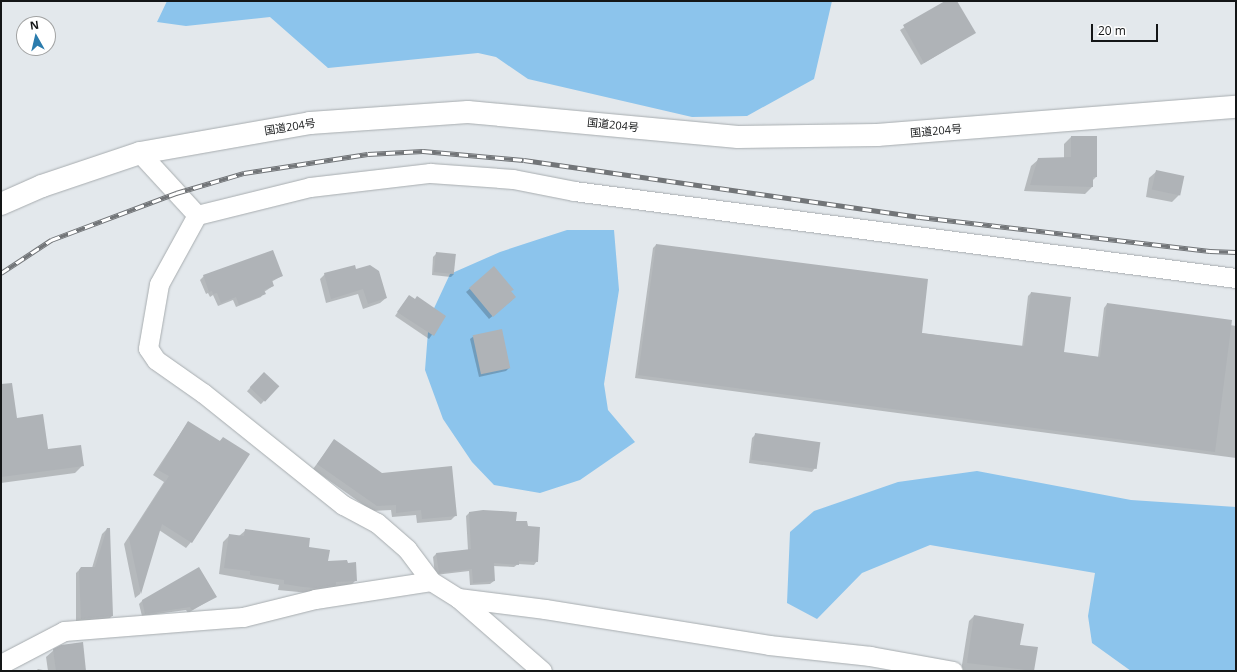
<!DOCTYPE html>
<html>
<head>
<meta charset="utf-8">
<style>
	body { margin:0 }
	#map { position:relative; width:1237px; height:672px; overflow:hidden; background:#e3e8ec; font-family:"Open Sans","Noto Sans JP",sans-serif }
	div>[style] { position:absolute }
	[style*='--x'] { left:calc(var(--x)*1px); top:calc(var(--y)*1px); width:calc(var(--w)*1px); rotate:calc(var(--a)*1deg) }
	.green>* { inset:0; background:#8cc4ec }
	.shadow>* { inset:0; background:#0003; transform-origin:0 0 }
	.building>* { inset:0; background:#afb3b7; transform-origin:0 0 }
	.roads { filter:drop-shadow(0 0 1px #a7acaf) drop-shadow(0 0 1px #a7acaf) }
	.street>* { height:19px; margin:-9.5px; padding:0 9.5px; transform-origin:9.5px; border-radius:9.5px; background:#fff }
	.highway>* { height:22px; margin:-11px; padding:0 11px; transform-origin:11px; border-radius:11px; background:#fff }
	.rail>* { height:4.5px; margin-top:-2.25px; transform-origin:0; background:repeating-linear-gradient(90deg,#fff 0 9px,#727578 0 18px); box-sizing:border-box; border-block:1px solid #727578 }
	span { translate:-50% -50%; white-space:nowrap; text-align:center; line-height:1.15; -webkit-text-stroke:3.5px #fff; paint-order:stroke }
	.street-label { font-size:11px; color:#141617 }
	.frame { position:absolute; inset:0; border:2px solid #141617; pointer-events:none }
	.north { position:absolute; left:16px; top:16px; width:40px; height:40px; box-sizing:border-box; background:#fff; border:1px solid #a1a2a2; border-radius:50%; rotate:352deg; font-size:11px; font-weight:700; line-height:16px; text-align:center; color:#141617 }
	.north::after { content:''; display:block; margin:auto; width:14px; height:18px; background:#2b7cad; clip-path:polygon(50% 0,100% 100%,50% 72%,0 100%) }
	.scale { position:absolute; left:1091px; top:24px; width:67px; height:18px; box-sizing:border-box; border:2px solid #141617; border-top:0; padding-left:5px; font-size:12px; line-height:14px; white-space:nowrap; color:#141617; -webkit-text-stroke:3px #fff; paint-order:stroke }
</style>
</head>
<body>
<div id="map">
	<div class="green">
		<i style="clip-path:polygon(167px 1px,832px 1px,814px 79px,747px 116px,692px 117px,528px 79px,496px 57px,478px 53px,328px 68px,270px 17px,186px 26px,157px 22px)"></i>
		<i style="clip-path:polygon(567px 230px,614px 230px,619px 290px,604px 384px,608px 410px,635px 442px,580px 480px,540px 493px,494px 485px,472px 462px,443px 419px,425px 370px,429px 319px,450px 274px,500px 252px)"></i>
		<i style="clip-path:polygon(977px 471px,1131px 500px,1236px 507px,1236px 671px,1131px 671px,1092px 643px,1088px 616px,1095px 573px,930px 545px,862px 573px,817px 619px,787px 603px,790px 532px,814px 511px,898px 482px)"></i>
	</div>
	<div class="shadow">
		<i style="clip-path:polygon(947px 1px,956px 1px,974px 33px,921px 65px,900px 30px)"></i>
		<i style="clip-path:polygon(1071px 137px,1096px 177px,1092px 181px,1092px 187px,1085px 194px,1024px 191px,1031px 166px,1039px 159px,1064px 158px,1064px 144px)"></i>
		<i style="clip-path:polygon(1157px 171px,1179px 195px,1172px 202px,1146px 197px,1149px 178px)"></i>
		<i style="clip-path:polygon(656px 245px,921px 333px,1022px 347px,1028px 296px,1031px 293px,1063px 353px,1098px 357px,1104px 308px,1107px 304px,1236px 326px,1236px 458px,635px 378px,653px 248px)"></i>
		<i style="clip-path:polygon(437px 253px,454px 274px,451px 277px,432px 275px,433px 257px)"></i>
		<i style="clip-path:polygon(494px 268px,512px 300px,489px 319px,466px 292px)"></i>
		<i style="clip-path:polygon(355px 270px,386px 298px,380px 303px,363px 309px,358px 294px,326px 303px,320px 279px,325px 274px)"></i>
		<i style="clip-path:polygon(204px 276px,282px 276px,271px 282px,273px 286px,264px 292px,261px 297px,236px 307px,233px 300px,218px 306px,213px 295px,210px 297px,208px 293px,206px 294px,200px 280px)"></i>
		<i style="clip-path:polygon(409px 296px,445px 316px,429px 339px,395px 316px)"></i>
		<i style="clip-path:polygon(474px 336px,509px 368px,506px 371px,479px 377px,470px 339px)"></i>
		<i style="left:264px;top:373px;width:19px;height:25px;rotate:43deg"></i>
		<i style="clip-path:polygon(1px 386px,16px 419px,47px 450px,82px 466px,75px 473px,1px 483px)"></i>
		<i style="clip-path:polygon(188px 422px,219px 442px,223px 438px,191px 542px,186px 548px,159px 530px,140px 594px,135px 598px,124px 544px,164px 482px,153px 475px)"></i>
		<i style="clip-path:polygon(756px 434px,815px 468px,812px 472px,749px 463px,752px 438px)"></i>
		<i style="clip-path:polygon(334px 441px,382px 474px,456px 515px,451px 520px,417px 523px,416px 515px,392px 517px,391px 510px,372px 511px,313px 469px)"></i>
		<i style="clip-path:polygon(469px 513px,515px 522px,537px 561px,534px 565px,518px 564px,514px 567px,493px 566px,494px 581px,490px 584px,470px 585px,469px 571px,435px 575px,433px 557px,436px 554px,468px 550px,466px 516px)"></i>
		<i style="clip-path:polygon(107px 529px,112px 616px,107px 621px,76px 623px,76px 573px,81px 568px,92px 568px,102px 534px)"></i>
		<i style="clip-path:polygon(246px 530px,308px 548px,356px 580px,350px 586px,309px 593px,278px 590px,279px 585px,219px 574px,223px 542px,229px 536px,239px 536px)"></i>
		<i style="clip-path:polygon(215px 597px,188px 613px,186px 610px,142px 616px,139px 604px,143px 600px)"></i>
		<i style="clip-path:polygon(974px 616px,1019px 645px,1037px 648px,1033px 671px,961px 671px,969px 621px)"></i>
		<i style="clip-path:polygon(54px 650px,62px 671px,36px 671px,38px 669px,48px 671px,46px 657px)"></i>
	</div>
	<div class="building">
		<i style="clip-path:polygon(945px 1px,957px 1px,976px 33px,924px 63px,903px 25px)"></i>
		<i style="clip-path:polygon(1071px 136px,1097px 136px,1097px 177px,1093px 177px,1093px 187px,1030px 185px,1038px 158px,1071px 157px)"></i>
		<i style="left:1156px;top:170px;width:29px;height:20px;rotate:12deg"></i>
		<i style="clip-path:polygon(656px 244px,928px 279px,922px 333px,1024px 346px,1031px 292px,1071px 297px,1064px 352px,1100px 357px,1107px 303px,1232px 320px,1215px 452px,638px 375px)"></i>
		<i style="clip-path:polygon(273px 250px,283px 276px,272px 280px,274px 286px,264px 290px,266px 294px,239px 305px,236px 297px,221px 303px,217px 293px,213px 294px,212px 291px,209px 292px,203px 275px)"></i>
		<i style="left:436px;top:252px;width:20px;height:20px;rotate:6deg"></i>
		<i style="clip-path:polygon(355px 265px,356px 269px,370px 265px,379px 271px,387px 298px,368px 304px,363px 289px,331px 299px,324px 273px)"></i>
		<i style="clip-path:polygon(494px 266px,514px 290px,511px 291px,516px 297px,493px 317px,469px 288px)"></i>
		<i style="clip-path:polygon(409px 295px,415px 299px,417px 296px,446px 316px,434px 336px,397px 312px)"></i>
		<i style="left:502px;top:329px;width:40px;height:30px;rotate:78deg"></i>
		<i style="left:264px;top:372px;width:21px;height:21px;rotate:43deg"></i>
		<i style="clip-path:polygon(12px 383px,17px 418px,43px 414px,48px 449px,81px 445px,84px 466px,1px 477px,1px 384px)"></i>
		<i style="clip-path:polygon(188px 421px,220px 441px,223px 437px,250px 454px,192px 543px,162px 524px,141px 594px,129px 538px,169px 476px,158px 470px)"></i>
		<i style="left:755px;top:433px;width:66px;height:27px;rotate:8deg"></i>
		<i style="clip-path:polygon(334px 439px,382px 473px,452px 466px,457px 516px,422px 519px,421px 510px,396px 513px,396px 505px,377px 506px,317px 464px)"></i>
		<i style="clip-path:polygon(483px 510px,517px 512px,516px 521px,527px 521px,528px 526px,540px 527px,538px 562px,519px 561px,519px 565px,494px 563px,495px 581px,473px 583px,472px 569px,439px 573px,436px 553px,471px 549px,469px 512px)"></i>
		<i style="clip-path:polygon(107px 528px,110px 528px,113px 616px,81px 619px,79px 570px,81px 567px,95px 567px)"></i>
		<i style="clip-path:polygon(245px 529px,310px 538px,309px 547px,330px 550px,328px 561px,347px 560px,348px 563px,356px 562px,357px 581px,336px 582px,336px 585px,316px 588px,303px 587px,284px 584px,284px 580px,250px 575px,250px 571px,224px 568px,229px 534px,244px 536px)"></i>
		<i style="clip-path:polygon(199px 567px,217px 597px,192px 610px,190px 607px,145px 614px,142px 600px)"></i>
		<i style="clip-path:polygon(974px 615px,1024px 624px,1020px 645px,1038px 647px,1034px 671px,967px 663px)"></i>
		<i style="clip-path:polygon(83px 642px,86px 671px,56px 671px,53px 649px,61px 645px)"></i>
	</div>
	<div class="roads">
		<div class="street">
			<i style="--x:140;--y:153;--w:84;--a:47.4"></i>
			<i style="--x:458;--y:598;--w:88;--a:7.2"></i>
			<i style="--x:545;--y:609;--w:227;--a:9.1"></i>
			<i style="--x:769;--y:645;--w:102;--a:6.2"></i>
			<i style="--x:870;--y:656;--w:84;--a:10.2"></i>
			<i style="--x:1;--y:664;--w:71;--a:-27.6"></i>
			<i style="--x:64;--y:631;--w:180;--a:-4.5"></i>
			<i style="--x:243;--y:617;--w:74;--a:-14"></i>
			<i style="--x:315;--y:599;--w:117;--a:-8.8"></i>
			<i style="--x:542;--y:671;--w:111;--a:-139"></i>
			<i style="--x:458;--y:598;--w:32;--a:-148"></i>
			<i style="--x:431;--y:581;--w:40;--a:-127"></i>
			<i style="--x:407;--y:549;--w:40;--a:-139"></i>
			<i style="--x:377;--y:523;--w:38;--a:-152"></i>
			<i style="--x:343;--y:505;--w:179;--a:-141.3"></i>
			<i style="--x:203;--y:393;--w:57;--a:-144.9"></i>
			<i style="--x:156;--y:360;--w:14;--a:-124"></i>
			<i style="--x:148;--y:348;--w:65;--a:-80.2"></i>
			<i style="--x:159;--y:284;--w:79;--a:-61.2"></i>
			<i style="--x:197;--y:215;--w:116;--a:-13.9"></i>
			<i style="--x:310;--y:187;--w:121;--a:-6.7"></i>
			<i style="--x:430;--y:173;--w:83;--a:4.1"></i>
			<i style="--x:513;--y:179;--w:62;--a:11.1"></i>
			<i style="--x:574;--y:191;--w:668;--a:7.49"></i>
		</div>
		<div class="highway">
			<i style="--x:1;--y:204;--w:45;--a:-23.7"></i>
			<i style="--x:42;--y:186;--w:103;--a:-18.6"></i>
			<i style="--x:140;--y:153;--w:173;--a:-10"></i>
			<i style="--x:310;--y:123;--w:158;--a:-4"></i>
			<i style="--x:468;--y:112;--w:271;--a:5.3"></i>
			<i style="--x:738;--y:137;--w:139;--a:-0.8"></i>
			<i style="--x:877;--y:135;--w:360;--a:-4.5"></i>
		</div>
	</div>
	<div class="rail">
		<i style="--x:1;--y:273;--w:60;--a:-33.4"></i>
		<i style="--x:51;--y:240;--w:134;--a:-20.6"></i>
		<i style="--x:176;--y:193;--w:71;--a:-16.4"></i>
		<i style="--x:244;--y:173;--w:125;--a:-8.7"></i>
		<i style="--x:368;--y:154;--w:55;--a:-3.1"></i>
		<i style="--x:423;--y:151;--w:101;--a:5.1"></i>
		<i style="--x:524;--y:160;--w:400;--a:8.2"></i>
		<i style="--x:920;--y:217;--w:292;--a:6.7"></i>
		<i style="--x:1210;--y:251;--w:26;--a:2"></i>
	</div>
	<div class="street-label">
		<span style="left:613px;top:125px;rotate:6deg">国道204号</span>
		<span style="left:290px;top:127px;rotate:-9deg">国道204号</span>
		<span style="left:936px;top:131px;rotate:-5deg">国道204号</span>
	</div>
	<div class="frame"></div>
	<div class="north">N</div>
	<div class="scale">20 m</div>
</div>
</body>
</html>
